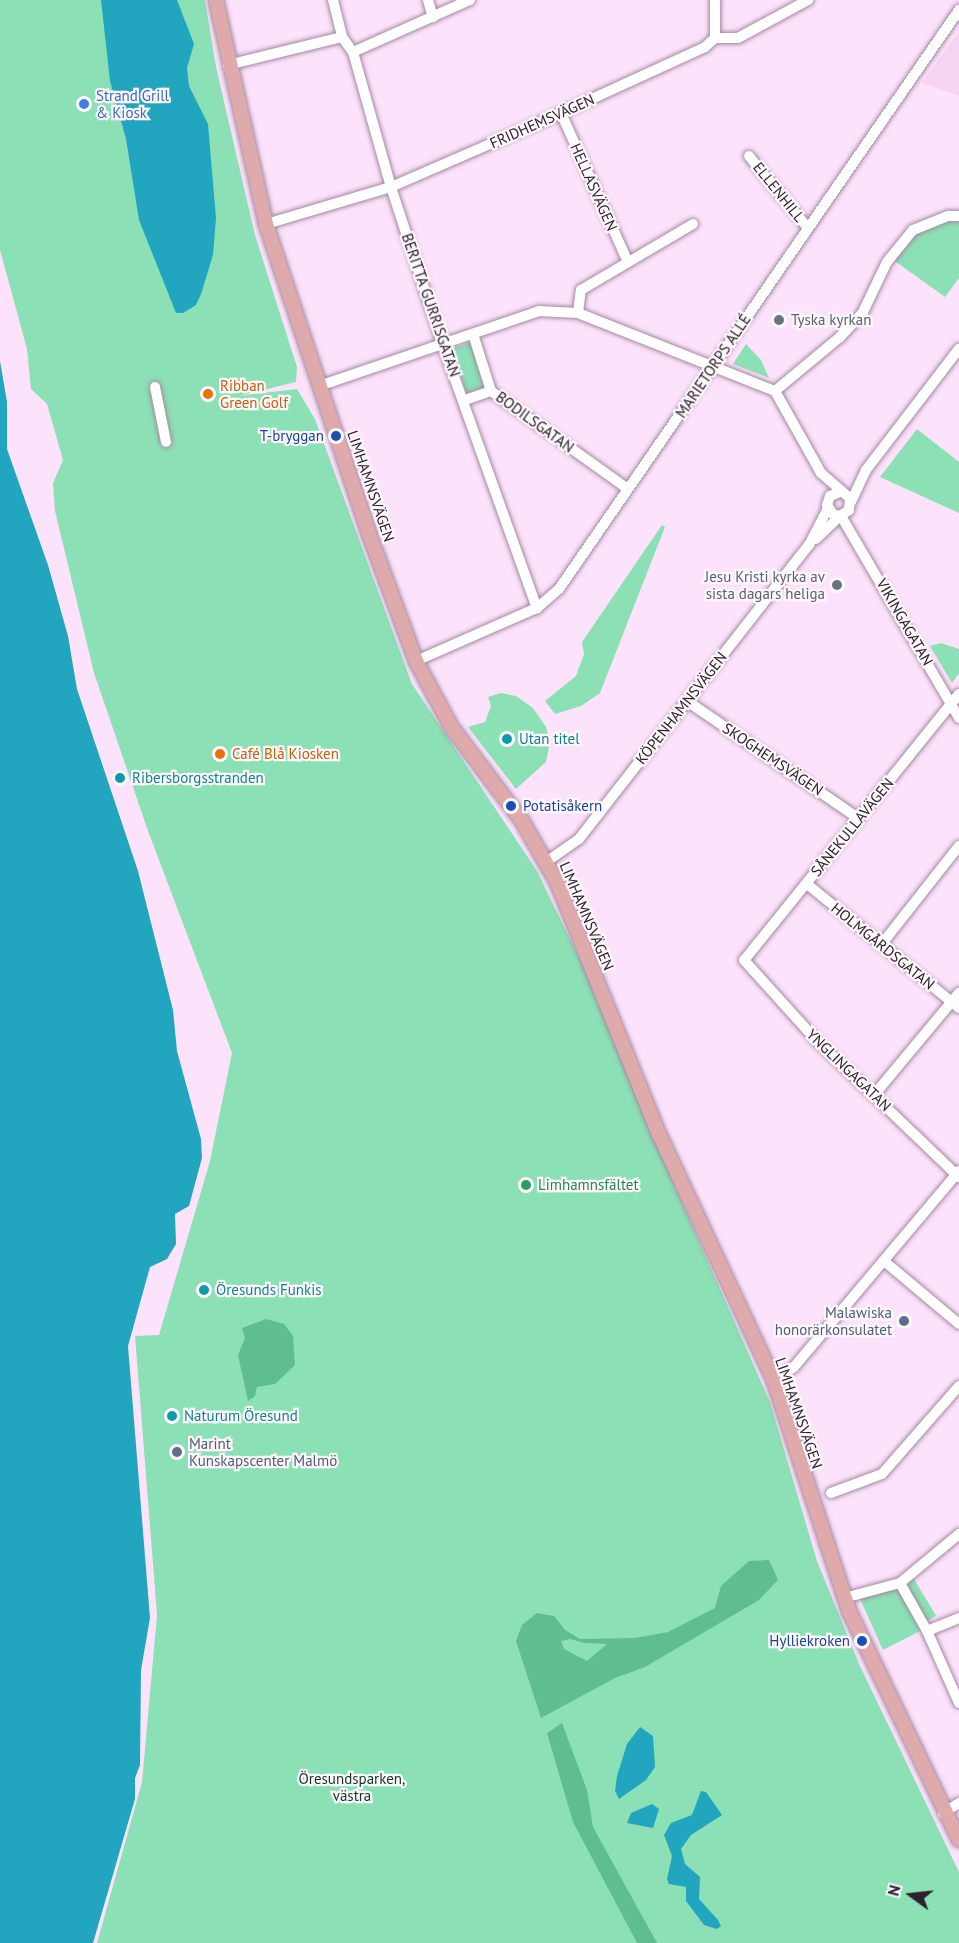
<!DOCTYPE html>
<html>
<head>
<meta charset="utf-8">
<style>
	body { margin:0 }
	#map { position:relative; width:959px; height:1943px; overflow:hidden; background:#fde2fc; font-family:"PT Sans",sans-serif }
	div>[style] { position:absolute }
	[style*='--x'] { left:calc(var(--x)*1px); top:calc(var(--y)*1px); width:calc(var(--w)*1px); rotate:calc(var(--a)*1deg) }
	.built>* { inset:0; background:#f6d5f4 }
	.green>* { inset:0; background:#8ce0b6; transform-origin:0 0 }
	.forest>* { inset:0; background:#5fbd91 }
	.water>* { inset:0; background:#22a5bf }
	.roads { filter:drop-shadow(0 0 2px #a38aa1) drop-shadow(0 0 2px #a38aa1) }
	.minor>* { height:10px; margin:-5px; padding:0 5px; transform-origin:5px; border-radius:5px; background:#fff }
	.major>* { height:14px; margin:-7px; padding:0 7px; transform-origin:7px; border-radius:7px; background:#dfaaab }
	.dots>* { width:16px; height:16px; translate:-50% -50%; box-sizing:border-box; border:3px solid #fdf7fc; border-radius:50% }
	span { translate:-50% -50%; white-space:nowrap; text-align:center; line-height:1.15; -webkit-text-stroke:4.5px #fdf7fc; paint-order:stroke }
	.shop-label { font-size:15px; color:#366cbe }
	.left { translate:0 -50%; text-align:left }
	.street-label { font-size:15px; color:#2b222b }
	.worship-label { font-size:15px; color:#5b616d }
	.right { translate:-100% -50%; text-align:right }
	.food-label { font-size:15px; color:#c56008 }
	.transit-label { font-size:15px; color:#164399 }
	.culture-label { font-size:15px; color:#0d838f }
	.leisure-label { font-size:15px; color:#27864d }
	.service-label { font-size:15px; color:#4e5e75 }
	.park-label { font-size:15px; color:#0f3827 }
	.north { position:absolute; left:881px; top:1865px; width:60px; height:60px; -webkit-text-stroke:4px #fdf7fc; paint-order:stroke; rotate:285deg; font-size:16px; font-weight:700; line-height:24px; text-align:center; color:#2b222b }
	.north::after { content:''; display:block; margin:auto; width:21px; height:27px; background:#2b222b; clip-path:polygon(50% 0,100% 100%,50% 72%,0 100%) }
</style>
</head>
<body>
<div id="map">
	<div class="built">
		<i style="clip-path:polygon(959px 31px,959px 96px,922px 83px)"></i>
	</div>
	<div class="green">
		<i style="clip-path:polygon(0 0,205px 0,216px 67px,255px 235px,297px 367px,296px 382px,238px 396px,297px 389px,315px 419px,412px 684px,537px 871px,582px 964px,650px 1130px,770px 1402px,817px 1561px,860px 1666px,959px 1872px,959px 1943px,97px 1943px,142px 1782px,157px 1615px,135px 1336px,159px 1335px,210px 1161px,232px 1053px,148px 831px,94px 673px,55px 511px,53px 483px,63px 460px,47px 404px,31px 389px,27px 349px,0 250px)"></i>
		<i style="clip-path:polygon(948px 221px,959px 221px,959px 278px,945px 297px,892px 259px,922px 228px)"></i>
		<i style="left:472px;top:342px;width:47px;height:21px;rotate:72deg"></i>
		<i style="clip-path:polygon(746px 344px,761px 360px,769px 378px,733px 364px)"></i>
		<i style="clip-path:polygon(917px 429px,959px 462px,959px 513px,880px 477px)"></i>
		<i style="clip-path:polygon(662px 525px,665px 527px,600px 693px,581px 706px,555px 714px,545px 701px,576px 676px,584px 654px,582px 642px)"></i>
		<i style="clip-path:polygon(941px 643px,959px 649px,959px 673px,952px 683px,930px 646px)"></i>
		<i style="clip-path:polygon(501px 693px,516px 696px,533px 708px,546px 727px,550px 742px,546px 762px,516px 789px,468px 727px,485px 722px,491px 706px,488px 697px)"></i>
		<i style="left:914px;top:1579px;width:43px;height:13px;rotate:59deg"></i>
		<i style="clip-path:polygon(898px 1588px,922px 1630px,883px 1650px,860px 1599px)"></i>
	</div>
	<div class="forest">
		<i style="clip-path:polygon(266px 1319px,284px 1324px,293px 1336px,295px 1365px,275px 1384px,257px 1387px,255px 1396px,248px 1401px,238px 1355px,245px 1338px,242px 1328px)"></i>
		<i style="clip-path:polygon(evenodd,769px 1560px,778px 1580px,759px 1600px,645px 1667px,615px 1678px,541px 1718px,516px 1641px,522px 1625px,537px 1613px,554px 1616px,565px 1630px,580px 1639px,635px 1638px,668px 1632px,715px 1608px,721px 1586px,749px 1561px,769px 1560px,570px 1639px,585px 1643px,607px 1644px,587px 1661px,564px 1649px,561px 1641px,570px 1639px)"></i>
		<i style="clip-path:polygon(562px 1723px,587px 1790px,593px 1827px,657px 1943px,637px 1943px,573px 1822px,547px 1733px)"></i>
	</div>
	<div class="water">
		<i style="clip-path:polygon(101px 0,177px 0,194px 44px,187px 68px,189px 86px,208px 124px,216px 218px,213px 255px,201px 294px,196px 305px,183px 313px,176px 313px,139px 220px,126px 139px,110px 81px)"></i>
		<i style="clip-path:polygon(0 361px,7px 402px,7px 449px,48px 565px,68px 636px,77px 689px,138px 871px,173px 1010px,177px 1051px,201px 1139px,202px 1158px,189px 1206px,175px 1214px,176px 1244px,167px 1259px,150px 1267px,128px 1346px,150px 1618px,141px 1670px,140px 1765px,135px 1778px,135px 1799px,93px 1943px,0 1943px)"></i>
		<i style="clip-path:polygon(640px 1727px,653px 1736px,655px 1767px,646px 1780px,619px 1799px,615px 1791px,617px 1776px,627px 1744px)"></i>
		<i style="clip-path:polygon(701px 1791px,706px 1792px,722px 1815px,691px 1835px,681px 1849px,685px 1864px,700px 1877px,699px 1899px,718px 1920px,721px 1926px,717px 1929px,704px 1925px,686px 1901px,686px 1887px,669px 1884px,667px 1879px,672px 1856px,664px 1835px,671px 1823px,692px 1815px)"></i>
		<i style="clip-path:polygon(652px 1804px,659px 1809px,653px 1828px,627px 1823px,631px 1813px)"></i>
	</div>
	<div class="roads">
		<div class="minor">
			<i style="--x:333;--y:0;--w:38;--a:76"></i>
			<i style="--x:342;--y:37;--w:19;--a:54"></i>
			<i style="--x:353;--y:52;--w:140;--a:74.3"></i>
			<i style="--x:391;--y:187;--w:164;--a:71.9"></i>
			<i style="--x:442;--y:343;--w:282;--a:70.3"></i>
			<i style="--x:428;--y:0;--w:18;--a:74"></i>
			<i style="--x:715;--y:38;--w:23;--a:0"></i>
			<i style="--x:738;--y:38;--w:80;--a:-28.5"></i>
			<i style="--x:715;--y:38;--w:38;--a:-90"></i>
			<i style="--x:353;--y:52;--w:128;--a:-24"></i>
			<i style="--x:228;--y:65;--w:117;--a:-13.8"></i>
			<i style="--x:561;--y:113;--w:163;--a:65.8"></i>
			<i style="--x:749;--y:156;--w:93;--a:50.7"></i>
			<i style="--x:266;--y:224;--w:130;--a:-16.5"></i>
			<i style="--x:391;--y:187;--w:185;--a:-23.5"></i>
			<i style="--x:561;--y:113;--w:158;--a:-24.6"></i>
			<i style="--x:705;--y:47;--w:13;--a:-42"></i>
			<i style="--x:578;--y:313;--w:23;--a:-83"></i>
			<i style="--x:581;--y:290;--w:130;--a:-30.5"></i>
			<i style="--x:473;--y:334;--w:60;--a:72.5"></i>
			<i style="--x:491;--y:391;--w:168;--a:35.6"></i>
			<i style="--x:319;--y:386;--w:232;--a:-18.8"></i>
			<i style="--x:539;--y:311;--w:39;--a:3"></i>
			<i style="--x:578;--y:313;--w:212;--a:21.6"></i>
			<i style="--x:775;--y:391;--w:94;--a:60.7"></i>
			<i style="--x:821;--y:473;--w:38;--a:41"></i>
			<i style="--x:850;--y:498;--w:12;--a:95"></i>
			<i style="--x:849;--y:510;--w:11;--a:146"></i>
			<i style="--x:840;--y:516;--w:7;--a:-164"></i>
			<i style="--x:833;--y:514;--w:11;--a:-124"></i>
			<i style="--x:827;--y:505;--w:9;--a:-72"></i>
			<i style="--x:830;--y:496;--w:11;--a:-22"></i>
			<i style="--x:155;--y:387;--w:56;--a:78.7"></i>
			<i style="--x:775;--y:391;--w:85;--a:-39.7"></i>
			<i style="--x:840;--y:337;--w:34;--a:-47"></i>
			<i style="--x:863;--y:312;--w:55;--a:-64.4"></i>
			<i style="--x:887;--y:262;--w:41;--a:-50.9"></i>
			<i style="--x:913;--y:230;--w:38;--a:-22"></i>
			<i style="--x:948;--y:216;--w:11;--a:0"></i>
			<i style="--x:465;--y:400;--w:28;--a:-19"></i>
			<i style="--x:851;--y:502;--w:35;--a:-65"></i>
			<i style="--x:866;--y:470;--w:153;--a:-52.5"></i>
			<i style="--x:841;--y:516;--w:234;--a:59.7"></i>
			<i style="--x:816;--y:539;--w:33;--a:-44"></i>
			<i style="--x:416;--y:661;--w:132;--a:-23.7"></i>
			<i style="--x:537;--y:608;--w:29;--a:-41"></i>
			<i style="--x:559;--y:589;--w:704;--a:-55.36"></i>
			<i style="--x:959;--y:694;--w:342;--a:128.9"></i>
			<i style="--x:744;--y:960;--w:109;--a:48"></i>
			<i style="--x:817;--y:1041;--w:197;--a:43.8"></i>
			<i style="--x:687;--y:701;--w:207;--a:34.4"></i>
			<i style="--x:546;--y:862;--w:40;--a:-34.9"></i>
			<i style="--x:579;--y:839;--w:373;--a:-52"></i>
			<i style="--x:809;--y:545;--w:42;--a:-62.8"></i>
			<i style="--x:807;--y:884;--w:196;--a:39.2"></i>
			<i style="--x:881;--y:945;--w:126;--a:-51.8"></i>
			<i style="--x:874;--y:1095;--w:133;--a:-50.2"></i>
			<i style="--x:884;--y:1261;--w:98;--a:40"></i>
			<i style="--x:774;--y:1381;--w:24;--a:-35"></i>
			<i style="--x:794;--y:1367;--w:256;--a:-49.9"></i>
			<i style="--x:831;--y:1493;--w:54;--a:-20.4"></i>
			<i style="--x:882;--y:1474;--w:117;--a:-48.8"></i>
			<i style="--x:900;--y:1583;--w:55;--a:60.6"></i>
			<i style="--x:927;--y:1631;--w:79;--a:66"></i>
			<i style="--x:844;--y:1598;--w:58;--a:-15"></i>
			<i style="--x:900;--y:1583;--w:77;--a:-39.7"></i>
			<i style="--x:927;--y:1631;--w:35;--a:-22"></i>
			<i style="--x:943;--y:1813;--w:19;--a:-32"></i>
		</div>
		<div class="major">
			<i style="--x:216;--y:0;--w:230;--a:77.4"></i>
			<i style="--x:266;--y:224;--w:324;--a:71.6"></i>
			<i style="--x:368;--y:531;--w:139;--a:69.7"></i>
			<i style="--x:416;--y:661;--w:76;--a:61.8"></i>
			<i style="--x:452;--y:728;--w:116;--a:53"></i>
			<i style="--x:522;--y:821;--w:70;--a:60.2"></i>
			<i style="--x:557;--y:882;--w:272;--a:68"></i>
			<i style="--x:659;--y:1134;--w:272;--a:65"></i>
			<i style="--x:774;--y:1381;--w:242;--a:71.9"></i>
			<i style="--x:849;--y:1611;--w:254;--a:64.3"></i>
		</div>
	</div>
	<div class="dots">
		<i style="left:84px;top:104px;background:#3f7fe0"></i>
		<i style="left:779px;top:320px;background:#6b7280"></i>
		<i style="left:208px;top:394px;background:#e8710a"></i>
		<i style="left:336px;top:436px;background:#1a4fb4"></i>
		<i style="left:837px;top:585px;background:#6b7280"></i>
		<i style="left:507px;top:739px;background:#0f9aa8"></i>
		<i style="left:220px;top:754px;background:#e8710a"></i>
		<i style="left:120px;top:778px;background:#0f9aa8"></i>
		<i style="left:511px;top:806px;background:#1a4fb4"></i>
		<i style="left:526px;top:1185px;background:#2e9e5b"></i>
		<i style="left:204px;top:1290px;background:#0f9aa8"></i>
		<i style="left:904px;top:1321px;background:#5c6f8a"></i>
		<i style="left:172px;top:1416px;background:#0f9aa8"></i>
		<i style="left:177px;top:1452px;background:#5c6f8a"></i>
		<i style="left:862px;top:1641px;background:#1a4fb4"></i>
	</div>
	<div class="shop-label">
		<span class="left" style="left:96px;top:104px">Strand Grill<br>&amp; Kiosk</span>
	</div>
	<div class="street-label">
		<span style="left:542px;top:121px;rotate:-24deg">FRIDHEMSVÄGEN</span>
		<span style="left:594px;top:187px;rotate:66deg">HELLASVÄGEN</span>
		<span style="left:779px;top:192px;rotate:51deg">ELLENHILL</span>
		<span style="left:431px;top:305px;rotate:71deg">BERITTA GURRISGATAN</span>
		<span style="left:713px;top:366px;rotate:-56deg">MARIETORPS ALLÉ</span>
		<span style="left:535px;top:422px;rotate:36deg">BODILSGATAN</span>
		<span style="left:371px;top:486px;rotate:71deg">LIMHAMNSVÄGEN</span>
		<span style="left:905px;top:622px;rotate:60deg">VIKINGAGATAN</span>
		<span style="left:681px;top:708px;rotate:-52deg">KÖPENHAMNSVÄGEN</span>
		<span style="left:773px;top:759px;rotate:34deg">SKOGHEMSVÄGEN</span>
		<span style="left:852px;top:827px;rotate:-51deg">SÅNEKULLAVÄGEN</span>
		<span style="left:587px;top:916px;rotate:67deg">LIMHAMNSVÄGEN</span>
		<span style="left:883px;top:946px;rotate:39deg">HOLMGÅRDSGATAN</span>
		<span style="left:849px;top:1070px;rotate:44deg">YNGLINGAGATAN</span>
		<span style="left:799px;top:1413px;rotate:71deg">LIMHAMNSVÄGEN</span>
	</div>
	<div class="worship-label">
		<span class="left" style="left:791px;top:320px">Tyska kyrkan</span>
		<span class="right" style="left:825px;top:585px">Jesu Kristi kyrka av<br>sista dagars heliga</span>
	</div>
	<div class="food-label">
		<span class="left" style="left:220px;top:394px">Ribban<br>Green Golf</span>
		<span class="left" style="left:232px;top:754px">Café Blå Kiosken</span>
	</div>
	<div class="transit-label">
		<span class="right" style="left:324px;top:436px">T-bryggan</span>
		<span class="left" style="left:523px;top:806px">Potatisåkern</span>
		<span class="right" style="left:850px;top:1641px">Hylliekroken</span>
	</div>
	<div class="culture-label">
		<span class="left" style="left:519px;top:739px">Utan titel</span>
		<span class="left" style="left:132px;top:778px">Ribersborgsstranden</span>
		<span class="left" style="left:216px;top:1290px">Öresunds Funkis</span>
		<span class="left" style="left:184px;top:1416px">Naturum Öresund</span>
	</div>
	<div class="leisure-label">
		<span class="left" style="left:538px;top:1185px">Limhamnsfältet</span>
	</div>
	<div class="service-label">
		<span class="right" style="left:892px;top:1321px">Malawiska<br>honorärkonsulatet</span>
		<span class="left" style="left:189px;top:1452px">Marint<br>Kunskapscenter Malmö</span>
	</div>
	<div class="park-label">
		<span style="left:352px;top:1787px">Öresundsparken,<br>västra</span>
	</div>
	<div class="north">N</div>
</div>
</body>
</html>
